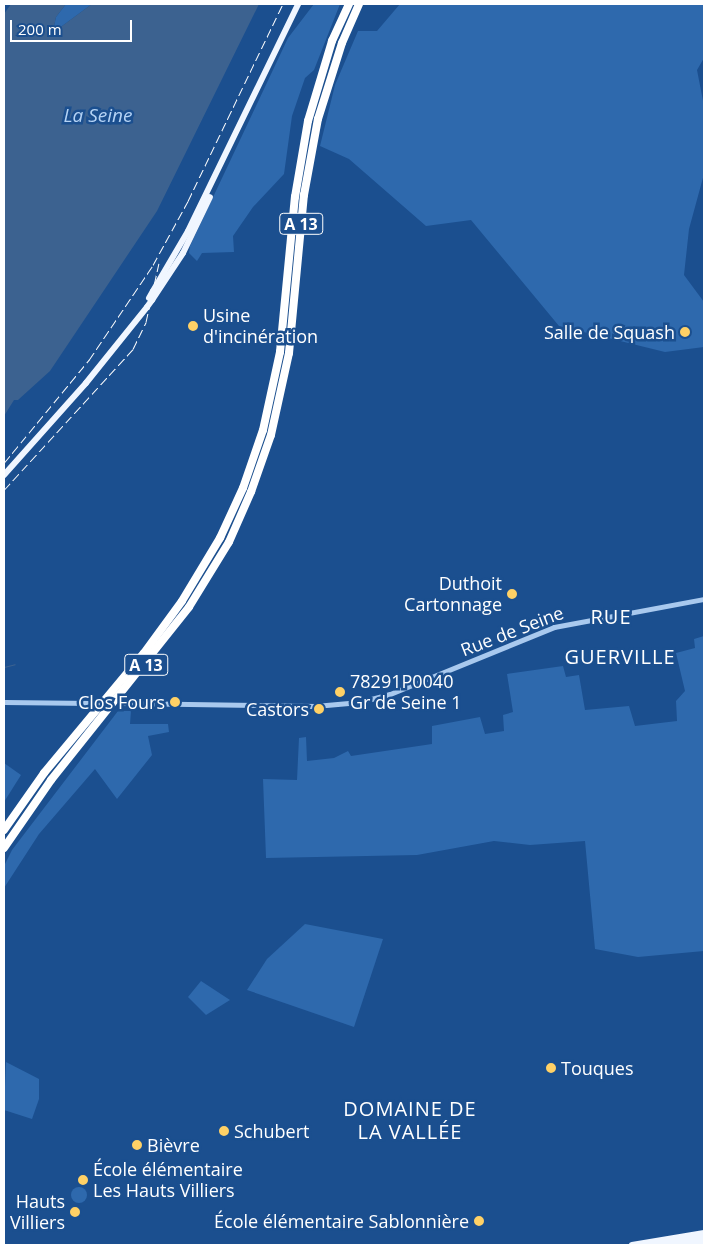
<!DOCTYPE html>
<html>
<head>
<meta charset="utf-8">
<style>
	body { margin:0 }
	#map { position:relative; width:708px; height:1249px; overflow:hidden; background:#1b4f8f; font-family:"Open Sans",sans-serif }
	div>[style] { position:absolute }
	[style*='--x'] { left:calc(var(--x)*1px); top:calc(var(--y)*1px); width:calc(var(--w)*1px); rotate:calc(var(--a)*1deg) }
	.green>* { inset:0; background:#2e69ad }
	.round { border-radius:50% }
	.water>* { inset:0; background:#3c6290 }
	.stream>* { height:1px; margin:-0.5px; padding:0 0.5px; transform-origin:0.5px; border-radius:0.5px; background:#3c6290 }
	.minor>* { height:5px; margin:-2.5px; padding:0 2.5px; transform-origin:2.5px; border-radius:2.5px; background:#a9c9ee }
	.major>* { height:6px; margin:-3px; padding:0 3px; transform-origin:3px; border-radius:3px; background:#f0f6ff }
	.highway>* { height:8px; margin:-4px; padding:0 4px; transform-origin:4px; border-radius:4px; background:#fff }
	.rail>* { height:1px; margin-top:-0.5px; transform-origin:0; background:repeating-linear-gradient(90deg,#fff 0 9px,transparent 0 13px) }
	.major-bridge>* { height:6px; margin:-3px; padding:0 3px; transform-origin:3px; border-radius:3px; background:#f0f6ff }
	.dots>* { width:14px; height:14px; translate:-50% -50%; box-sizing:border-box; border:2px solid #1b4f8f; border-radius:50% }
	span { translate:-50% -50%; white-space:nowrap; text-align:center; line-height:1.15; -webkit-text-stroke:5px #1b4f8f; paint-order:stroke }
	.shield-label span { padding:1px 4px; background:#1b4f8f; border:1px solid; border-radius:4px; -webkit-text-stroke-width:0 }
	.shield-label { font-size:16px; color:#fff; font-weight:700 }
	.poi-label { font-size:18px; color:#fff }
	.left { translate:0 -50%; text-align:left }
	.right { translate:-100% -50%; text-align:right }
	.street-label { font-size:18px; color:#fff }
	.water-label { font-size:19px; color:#b5d3f5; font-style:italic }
	.quarter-label { font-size:20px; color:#fff; letter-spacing:1px }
	.frame { position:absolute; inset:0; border:5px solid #fff; pointer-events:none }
	.scale { position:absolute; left:10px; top:20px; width:122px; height:22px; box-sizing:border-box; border:2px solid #fff; border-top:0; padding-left:6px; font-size:15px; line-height:18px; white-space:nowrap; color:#fff; -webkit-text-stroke:4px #1b4f8f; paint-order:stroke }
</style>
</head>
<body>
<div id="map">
	<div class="green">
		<i style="clip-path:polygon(66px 4px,92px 4px,58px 29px,54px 26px,56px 17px)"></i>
		<i style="clip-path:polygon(314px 4px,340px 4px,314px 70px,305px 78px,292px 116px,284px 174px,253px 207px,233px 236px,234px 252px,202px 253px,197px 261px,189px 253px,190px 246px,288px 38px)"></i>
		<i style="clip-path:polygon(400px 4px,704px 4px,704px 58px,697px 70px,704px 106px,704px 174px,689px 229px,684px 275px,704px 302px,704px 347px,665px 352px,559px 326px,471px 220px,426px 226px,349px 159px,320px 146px,335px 85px,358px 31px,377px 31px)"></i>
		<i style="clip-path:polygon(704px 636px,704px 951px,638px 957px,595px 949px,585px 841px,530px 845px,494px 841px,417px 855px,266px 858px,263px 779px,297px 780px,299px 738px,306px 737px,307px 761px,334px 758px,348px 751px,351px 756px,432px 744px,432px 726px,480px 717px,485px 734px,504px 731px,503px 715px,513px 712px,507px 674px,563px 666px,566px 677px,579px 675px,585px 710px,629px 706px,635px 726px,677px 721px,676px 701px,685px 691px,676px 653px,695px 648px,694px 639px)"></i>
		<i style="clip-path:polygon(118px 711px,131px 711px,130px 724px,168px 724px,169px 732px,148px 736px,152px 755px,117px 799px,95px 769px,39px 834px,4px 888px,4px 866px,12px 850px)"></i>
		<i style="clip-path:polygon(4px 763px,21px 775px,4px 802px)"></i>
		<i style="clip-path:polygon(305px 924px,383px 939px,354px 1027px,247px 990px,267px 959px)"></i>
		<i style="clip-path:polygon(201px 981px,230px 1000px,206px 1015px,188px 997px)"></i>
		<i style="clip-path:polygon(6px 1062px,39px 1079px,39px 1099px,32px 1119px,4px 1110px)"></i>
		<i class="round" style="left:71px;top:1187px;width:16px;height:16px"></i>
	</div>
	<div class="water">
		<i style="clip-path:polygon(11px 4px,66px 4px,56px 17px,54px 26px,58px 29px,92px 4px,259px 4px,157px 211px,50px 371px,18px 400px,14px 400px,4px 416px,4px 14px)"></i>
	</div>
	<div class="stream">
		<i style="--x:4;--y:667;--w:11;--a:-15"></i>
	</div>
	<div class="minor">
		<i style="--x:4;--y:702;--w:88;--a:0.7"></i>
		<i style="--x:122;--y:703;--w:193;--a:0.9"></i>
		<i style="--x:315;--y:706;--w:45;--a:-5.1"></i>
		<i style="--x:360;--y:702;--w:31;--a:-15"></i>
		<i style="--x:390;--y:694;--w:177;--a:-22.2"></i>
		<i style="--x:554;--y:627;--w:153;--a:-10.6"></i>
	</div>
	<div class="major">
		<i style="--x:153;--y:291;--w:69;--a:-59.7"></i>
		<i style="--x:188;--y:231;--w:252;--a:-64.1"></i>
		<i style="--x:152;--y:300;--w:56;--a:-56.6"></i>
		<i style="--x:183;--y:253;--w:62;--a:-64.3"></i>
		<i style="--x:4;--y:475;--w:123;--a:-48.3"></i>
		<i style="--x:86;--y:383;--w:97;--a:-51.2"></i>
		<i style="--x:632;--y:1245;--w:73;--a:-9.5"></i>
		<i style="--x:652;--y:1245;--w:52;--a:-7.7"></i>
		<i style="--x:681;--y:1245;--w:23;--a:-7"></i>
	</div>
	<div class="highway">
		<i style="--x:4;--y:830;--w:70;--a:-54.9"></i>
		<i style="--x:44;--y:773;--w:156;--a:-50.2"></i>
		<i style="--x:144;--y:653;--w:64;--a:-53.8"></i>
		<i style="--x:182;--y:601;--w:74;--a:-58.9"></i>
		<i style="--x:220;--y:538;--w:55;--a:-65.3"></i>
		<i style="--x:243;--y:488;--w:61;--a:-71"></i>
		<i style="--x:263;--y:430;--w:80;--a:-77.7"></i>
		<i style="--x:280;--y:352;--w:156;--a:-84.5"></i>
		<i style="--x:295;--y:197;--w:77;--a:-80.3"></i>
		<i style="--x:308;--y:121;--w:84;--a:-73.3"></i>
		<i style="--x:332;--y:41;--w:41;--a:-65.3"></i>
		<i style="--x:4;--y:848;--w:83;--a:-55.3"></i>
		<i style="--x:51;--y:780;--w:221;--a:-51.4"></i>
		<i style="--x:189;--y:607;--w:76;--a:-58.4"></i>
		<i style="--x:229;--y:542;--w:55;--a:-66.3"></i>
		<i style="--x:251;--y:492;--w:60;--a:-70.7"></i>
		<i style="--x:271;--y:435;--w:84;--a:-77.6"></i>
		<i style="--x:289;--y:353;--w:159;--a:-84.6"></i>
		<i style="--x:304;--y:195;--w:77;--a:-79.6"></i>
		<i style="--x:318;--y:119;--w:80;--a:-72.5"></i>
		<i style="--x:342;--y:43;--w:43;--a:-66.4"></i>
	</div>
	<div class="rail">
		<i style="--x:4;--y:463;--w:134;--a:-50.5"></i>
		<i style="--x:89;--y:360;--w:115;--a:-56"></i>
		<i style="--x:153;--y:265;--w:73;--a:-61.3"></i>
		<i style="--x:188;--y:201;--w:219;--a:-64.3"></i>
		<i style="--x:4;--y:490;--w:191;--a:-47.5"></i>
		<i style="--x:133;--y:349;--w:30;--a:-64"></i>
		<i style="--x:146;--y:322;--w:60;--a:-77.6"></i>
	</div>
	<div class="major-bridge">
		<i style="--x:149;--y:298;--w:8;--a:-60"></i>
		<i style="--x:147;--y:307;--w:9;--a:-54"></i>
	</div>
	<div class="dots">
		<i style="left:193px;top:326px;background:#ffd166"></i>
		<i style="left:685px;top:332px;background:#ffd166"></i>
		<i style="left:512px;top:594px;background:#ffd166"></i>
		<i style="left:340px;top:692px;background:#ffd166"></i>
		<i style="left:175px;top:702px;background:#ffd166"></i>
		<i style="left:319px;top:709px;background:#ffd166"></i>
		<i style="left:551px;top:1068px;background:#ffd166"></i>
		<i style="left:224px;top:1131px;background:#ffd166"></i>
		<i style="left:137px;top:1145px;background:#ffd166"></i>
		<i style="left:83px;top:1180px;background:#ffd166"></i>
		<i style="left:75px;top:1212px;background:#ffd166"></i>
		<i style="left:479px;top:1221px;background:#ffd166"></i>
	</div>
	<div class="shield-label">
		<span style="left:301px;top:224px">A 13</span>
		<span style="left:146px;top:665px">A 13</span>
	</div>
	<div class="poi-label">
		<span class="left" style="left:203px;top:326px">Usine<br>d'incinération</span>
		<span class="right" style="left:675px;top:332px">Salle de Squash</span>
		<span class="right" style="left:502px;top:594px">Duthoit<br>Cartonnage</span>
		<span class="left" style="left:350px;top:692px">78291P0040<br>Gr de Seine 1</span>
		<span class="right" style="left:165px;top:702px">Clos Fours</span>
		<span class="right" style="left:309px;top:709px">Castors</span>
		<span class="left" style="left:561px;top:1068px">Touques</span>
		<span class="left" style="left:234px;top:1131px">Schubert</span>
		<span class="left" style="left:147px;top:1145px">Bièvre</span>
		<span class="left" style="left:93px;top:1180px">École élémentaire<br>Les Hauts Villiers</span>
		<span class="right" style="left:65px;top:1212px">Hauts<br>Villiers</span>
		<span class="right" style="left:469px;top:1221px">École élémentaire Sablonnière</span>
	</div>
	<div class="street-label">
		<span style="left:512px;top:631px;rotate:-21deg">Rue de Seine</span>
	</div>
	<div class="water-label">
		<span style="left:98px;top:116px">La Seine</span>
	</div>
	<div class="quarter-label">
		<span style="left:611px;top:616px">RUE</span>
		<span style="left:620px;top:656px">GUERVILLE</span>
		<span style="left:410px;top:1120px">DOMAINE DE<br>LA VALLÉE</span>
	</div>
	<div class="frame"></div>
	<div class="scale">200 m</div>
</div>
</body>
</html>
